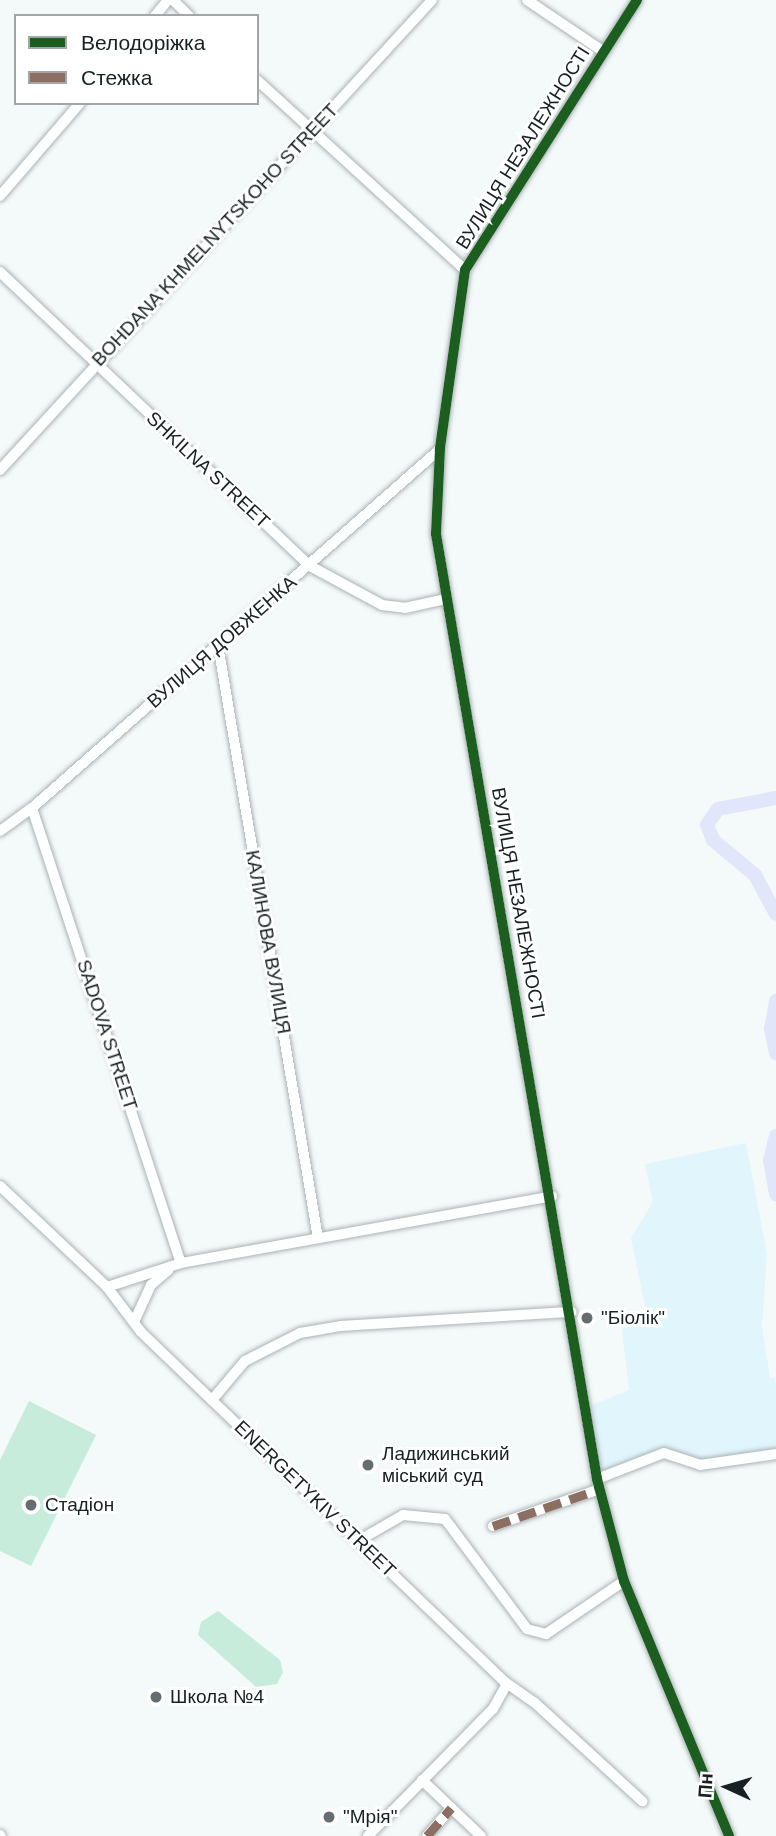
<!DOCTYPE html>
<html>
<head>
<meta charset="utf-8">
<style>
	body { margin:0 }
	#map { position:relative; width:776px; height:1836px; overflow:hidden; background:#f4f9fa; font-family:Helvetica,sans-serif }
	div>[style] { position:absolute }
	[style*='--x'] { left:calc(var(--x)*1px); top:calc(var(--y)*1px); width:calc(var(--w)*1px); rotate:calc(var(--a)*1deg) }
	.built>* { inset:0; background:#e0f5fc }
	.green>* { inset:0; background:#c7ecdb }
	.river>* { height:14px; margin:-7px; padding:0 7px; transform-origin:7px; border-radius:7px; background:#e1e6fa }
	.roads { filter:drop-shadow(0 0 2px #abb2b4) drop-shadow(0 0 2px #abb2b4) }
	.minor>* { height:10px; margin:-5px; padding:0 5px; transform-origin:5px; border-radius:5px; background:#fdfefe }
	.quiet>* { height:9px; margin-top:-4.5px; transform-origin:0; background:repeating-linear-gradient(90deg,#8d6e63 0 18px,transparent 0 27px) }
	.cycleway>* { height:10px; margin:-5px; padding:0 5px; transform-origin:5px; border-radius:5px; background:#1b5e20 }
	.dots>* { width:19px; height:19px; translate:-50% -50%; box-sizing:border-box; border:4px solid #fff; border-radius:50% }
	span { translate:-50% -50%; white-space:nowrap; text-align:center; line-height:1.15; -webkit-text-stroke:6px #fff; paint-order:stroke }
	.street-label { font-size:19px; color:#172124 }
	.poi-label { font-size:19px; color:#172124 }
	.left { translate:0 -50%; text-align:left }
	.legend { position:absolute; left:14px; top:14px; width:245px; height:91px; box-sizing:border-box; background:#fff; border:2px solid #a2a6a7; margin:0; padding:9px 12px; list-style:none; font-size:21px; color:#172124 }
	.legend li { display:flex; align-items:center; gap:14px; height:35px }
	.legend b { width:35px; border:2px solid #a2a6a7 }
	.north { position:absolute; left:692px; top:1752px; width:70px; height:70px; -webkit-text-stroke:5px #fff; paint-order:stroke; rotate:274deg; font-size:19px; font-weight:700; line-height:28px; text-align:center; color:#172124 }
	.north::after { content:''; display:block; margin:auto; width:24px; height:32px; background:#172124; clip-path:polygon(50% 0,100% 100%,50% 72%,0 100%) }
</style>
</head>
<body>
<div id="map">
	<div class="built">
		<i style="clip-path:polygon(746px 1143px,767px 1254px,762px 1326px,770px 1378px,775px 1377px,776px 1384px,776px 1454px,700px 1465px,664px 1453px,597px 1479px,583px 1409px,629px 1390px,621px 1320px,647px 1315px,631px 1238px,653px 1202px,645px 1164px)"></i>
	</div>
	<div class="green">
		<i style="clip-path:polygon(29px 1401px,96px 1435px,31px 1566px,0 1551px,0 1460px)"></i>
		<i style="clip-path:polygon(218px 1611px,280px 1660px,283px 1672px,277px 1684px,256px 1687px,198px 1635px,201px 1622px)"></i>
	</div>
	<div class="river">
		<i style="--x:776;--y:798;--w:59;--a:169.3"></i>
		<i style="--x:718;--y:809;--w:19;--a:125"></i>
		<i style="--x:707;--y:825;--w:16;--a:68"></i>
		<i style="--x:713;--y:840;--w:55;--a:39.8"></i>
		<i style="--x:755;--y:875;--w:44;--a:61.7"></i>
		<i style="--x:776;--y:1001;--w:28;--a:100"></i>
		<i style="--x:771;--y:1029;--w:25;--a:78"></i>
		<i style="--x:776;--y:1136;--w:25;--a:104"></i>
		<i style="--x:770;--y:1160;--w:35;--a:80"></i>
	</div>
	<div class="roads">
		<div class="minor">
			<i style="--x:173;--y:0;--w:23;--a:45"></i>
			<i style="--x:527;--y:0;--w:93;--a:34"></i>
			<i style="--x:637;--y:0;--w:320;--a:122.5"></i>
			<i style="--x:465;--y:270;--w:181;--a:98"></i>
			<i style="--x:440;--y:449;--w:85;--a:92.7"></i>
			<i style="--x:436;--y:534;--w:959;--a:80.33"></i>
			<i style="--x:597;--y:1479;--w:106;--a:75.2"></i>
			<i style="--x:624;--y:1581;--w:276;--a:67.6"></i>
			<i style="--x:155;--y:16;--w:21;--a:-51"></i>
			<i style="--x:257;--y:80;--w:282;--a:42.4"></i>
			<i style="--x:0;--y:196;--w:123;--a:-49.3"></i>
			<i style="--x:0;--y:272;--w:427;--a:43.5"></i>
			<i style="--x:310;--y:566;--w:82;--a:28.4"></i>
			<i style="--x:382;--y:605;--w:23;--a:7"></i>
			<i style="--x:405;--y:608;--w:42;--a:-12.4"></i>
			<i style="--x:0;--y:470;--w:638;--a:-47.41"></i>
			<i style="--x:218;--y:645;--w:601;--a:80.43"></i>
			<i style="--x:32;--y:808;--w:479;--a:71.9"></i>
			<i style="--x:0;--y:831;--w:39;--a:-36"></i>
			<i style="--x:32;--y:808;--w:543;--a:-41.34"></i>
			<i style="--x:0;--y:1186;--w:147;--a:43.3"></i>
			<i style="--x:107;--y:1287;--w:56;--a:52.9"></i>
			<i style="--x:141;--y:1332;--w:505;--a:43.88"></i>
			<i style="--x:505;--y:1682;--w:35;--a:35"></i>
			<i style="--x:534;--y:1702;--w:147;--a:42.5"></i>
			<i style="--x:107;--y:1287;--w:78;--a:-18"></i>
			<i style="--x:181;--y:1263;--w:377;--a:-10.2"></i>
			<i style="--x:134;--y:1322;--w:41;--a:-65.3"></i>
			<i style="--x:151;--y:1285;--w:23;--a:-41"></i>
			<i style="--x:212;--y:1400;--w:51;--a:-49.8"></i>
			<i style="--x:245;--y:1361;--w:62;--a:-27"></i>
			<i style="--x:300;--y:1333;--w:42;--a:-9.7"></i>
			<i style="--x:341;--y:1326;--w:231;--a:-3.5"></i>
			<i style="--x:597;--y:1479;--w:72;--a:-21.2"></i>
			<i style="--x:664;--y:1453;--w:38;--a:18"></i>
			<i style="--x:700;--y:1465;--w:77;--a:-8.2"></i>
			<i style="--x:493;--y:1526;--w:113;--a:-19.1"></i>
			<i style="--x:358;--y:1541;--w:52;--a:-30"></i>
			<i style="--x:403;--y:1515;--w:42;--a:5.4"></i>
			<i style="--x:445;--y:1519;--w:137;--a:53.3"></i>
			<i style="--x:527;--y:1629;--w:20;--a:15"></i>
			<i style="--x:546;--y:1634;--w:94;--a:-34.2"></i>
			<i style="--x:422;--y:1780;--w:81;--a:43.5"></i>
			<i style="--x:0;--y:1835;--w:1;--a:45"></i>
			<i style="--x:368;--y:1836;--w:178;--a:-45.5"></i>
			<i style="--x:493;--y:1709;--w:29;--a:-61"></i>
			<i style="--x:427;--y:1836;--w:37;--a:-49"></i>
		</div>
	</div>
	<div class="quiet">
		<i style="--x:493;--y:1526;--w:113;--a:-19.1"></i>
		<i style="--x:427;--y:1836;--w:37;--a:-49"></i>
	</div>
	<div class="cycleway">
		<i style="--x:637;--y:0;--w:320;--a:122.5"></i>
		<i style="--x:465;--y:270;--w:181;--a:98"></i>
		<i style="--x:440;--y:449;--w:85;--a:92.7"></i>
		<i style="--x:436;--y:534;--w:959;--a:80.33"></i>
		<i style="--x:597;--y:1479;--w:106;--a:75.2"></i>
		<i style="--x:624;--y:1581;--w:276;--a:67.6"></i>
	</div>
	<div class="dots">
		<i style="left:587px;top:1318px;background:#646d6f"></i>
		<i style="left:368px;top:1465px;background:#646d6f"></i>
		<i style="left:31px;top:1505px;background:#646d6f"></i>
		<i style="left:156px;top:1697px;background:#646d6f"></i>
		<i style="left:329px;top:1817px;background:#646d6f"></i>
	</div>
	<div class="street-label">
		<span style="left:523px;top:148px;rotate:-58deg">ВУЛИЦЯ НЕЗАЛЕЖНОСТІ</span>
		<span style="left:215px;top:235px;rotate:-47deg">BOHDANA KHMELNYTSKOHO STREET</span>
		<span style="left:208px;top:470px;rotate:43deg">SHKILNA STREET</span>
		<span style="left:222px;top:642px;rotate:-41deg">ВУЛИЦЯ ДОВЖЕНКА</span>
		<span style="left:518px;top:903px;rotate:80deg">ВУЛИЦЯ НЕЗАЛЕЖНОСТІ</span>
		<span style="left:268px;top:942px;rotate:80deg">КАЛИНОВА ВУЛИЦЯ</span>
		<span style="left:107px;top:1035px;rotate:72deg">SADOVA STREET</span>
		<span style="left:315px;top:1499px;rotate:44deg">ENERGETYKIV STREET</span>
	</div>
	<div class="poi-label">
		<span class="left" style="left:601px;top:1318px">"Біолік"</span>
		<span class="left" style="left:382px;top:1465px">Ладижинський<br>міський суд</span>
		<span class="left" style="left:45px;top:1505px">Стадіон</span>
		<span class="left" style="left:170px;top:1697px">Школа №4</span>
		<span class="left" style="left:343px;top:1817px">"Мрія"</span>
	</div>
	<ul class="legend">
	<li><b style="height:9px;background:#1b5e20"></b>Велодоріжка</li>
	<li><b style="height:9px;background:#8d6e63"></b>Стежка</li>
	</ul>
	<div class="north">Пн</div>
</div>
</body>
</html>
